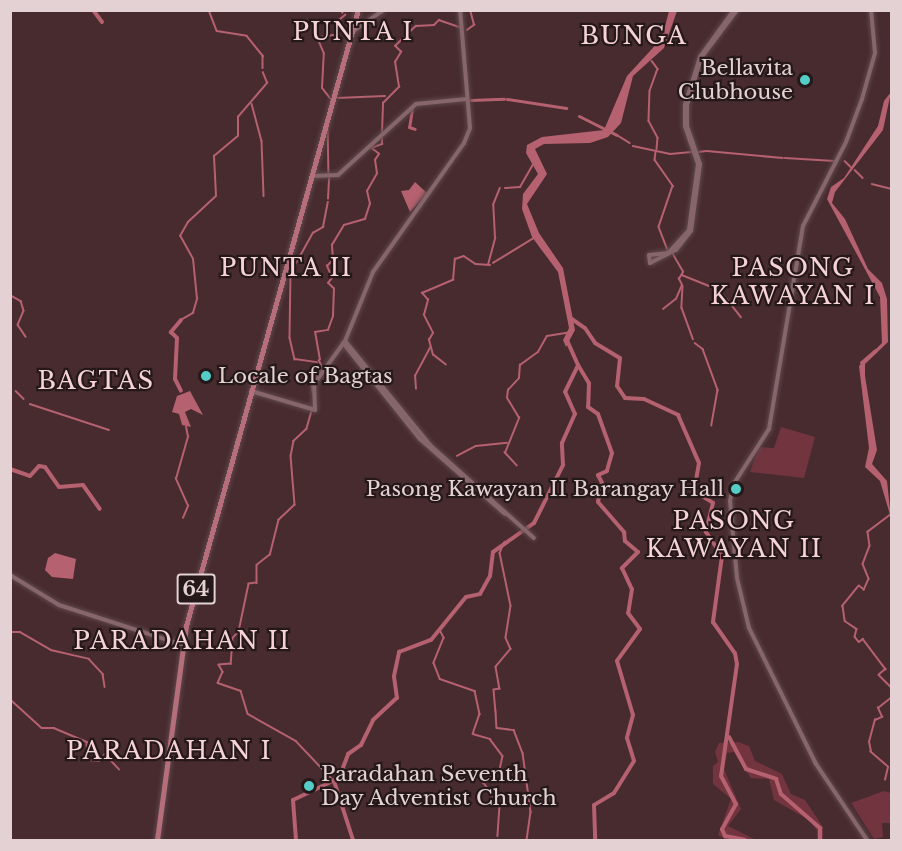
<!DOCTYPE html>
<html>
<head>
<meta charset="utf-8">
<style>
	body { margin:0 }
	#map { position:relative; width:902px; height:851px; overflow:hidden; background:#472b2f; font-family:"Libre Baskerville",serif }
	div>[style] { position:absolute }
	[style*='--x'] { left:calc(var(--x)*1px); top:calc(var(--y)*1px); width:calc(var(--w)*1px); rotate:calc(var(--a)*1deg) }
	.green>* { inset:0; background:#72343f }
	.water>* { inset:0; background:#b5616f }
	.stream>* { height:1.5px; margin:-0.75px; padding:0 0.75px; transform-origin:0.75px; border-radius:0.75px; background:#b5616f }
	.canal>* { height:3px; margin:-1.5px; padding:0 1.5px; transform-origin:1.5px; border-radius:1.5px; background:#b5616f }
	.river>* { height:4px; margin:-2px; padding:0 2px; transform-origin:2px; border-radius:2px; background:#b5616f }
	.roads { filter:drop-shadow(0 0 2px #5f484c) drop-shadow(0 0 2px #5f484c) }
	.secondary>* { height:4px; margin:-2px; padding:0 2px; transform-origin:2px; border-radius:2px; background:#86666a }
	.primary>* { height:4.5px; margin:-2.25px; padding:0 2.25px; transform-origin:2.25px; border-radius:2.25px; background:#b66f7a }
	.dots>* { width:16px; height:16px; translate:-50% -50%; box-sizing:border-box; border:3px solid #241819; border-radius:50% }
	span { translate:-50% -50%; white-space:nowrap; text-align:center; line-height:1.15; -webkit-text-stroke:4.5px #241819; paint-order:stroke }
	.shield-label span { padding:2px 4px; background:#241819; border:2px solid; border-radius:4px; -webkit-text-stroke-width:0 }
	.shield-label { font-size:20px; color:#e3d1d3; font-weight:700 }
	.poi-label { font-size:21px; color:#e3d1d3 }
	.right { translate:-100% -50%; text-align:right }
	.left { translate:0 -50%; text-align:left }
	.quarter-label { font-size:24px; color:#f6d2d6; letter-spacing:1.5px }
	.frame { position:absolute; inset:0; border:12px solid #e3d1d3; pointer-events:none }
</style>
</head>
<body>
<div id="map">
	<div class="green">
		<i style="clip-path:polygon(781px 427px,815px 437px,804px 478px,750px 472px,759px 447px,774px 448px)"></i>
		<i style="clip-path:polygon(738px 742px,749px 746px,755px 761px,782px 774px,791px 794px,805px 800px,823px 827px,823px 840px,817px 840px,817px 831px,809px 820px,774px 800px,769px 779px,751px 778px,734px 752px,727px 753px,724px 769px,741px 809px,728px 826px,756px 840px,728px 840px,718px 835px,731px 799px,713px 784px,713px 766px,718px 762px,715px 752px,719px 743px)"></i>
		<i style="clip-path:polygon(884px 791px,891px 793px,891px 823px,882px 823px,883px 837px,874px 839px,851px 803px)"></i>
	</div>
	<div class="water">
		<i style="clip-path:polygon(669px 11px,677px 11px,664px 48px,633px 76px,621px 123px,608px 137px,590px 143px,544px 144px,535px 149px,547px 174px,527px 204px,539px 233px,563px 268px,575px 330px,566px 347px,563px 340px,569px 328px,558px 272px,532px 237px,522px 209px,523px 194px,538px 174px,526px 153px,527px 145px,542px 137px,604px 130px,627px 76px,662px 38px)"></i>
		<i style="clip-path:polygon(891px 92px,883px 130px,835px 192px,832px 203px,845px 219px,868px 269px,882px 283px,887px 299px,888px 342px,865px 364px,865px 376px,877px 450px,872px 464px,887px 481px,891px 518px,880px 481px,865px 467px,869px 448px,859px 366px,882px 343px,880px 297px,827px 199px,831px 187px,844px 178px,878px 126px,884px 101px)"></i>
		<i style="clip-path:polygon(415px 182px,427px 193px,410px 212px,401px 191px,409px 190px)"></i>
		<i style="clip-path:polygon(190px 391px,203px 415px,191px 409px,185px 412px,191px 427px,182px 425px,179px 414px,172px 412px,177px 396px)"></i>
		<i style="clip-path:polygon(55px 553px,76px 559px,73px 579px,52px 577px,45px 570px,48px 558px)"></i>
	</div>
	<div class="stream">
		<i style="--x:209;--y:10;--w:22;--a:69"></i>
		<i style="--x:217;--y:31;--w:30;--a:9"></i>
		<i style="--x:247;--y:36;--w:26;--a:51"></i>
		<i style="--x:263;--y:56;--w:12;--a:90"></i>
		<i style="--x:478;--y:10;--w:2;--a:0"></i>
		<i style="--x:342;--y:13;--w:4;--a:-56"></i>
		<i style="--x:467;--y:30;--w:9;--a:-36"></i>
		<i style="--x:474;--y:25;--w:16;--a:-105"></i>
		<i style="--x:652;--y:61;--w:10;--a:53"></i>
		<i style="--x:658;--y:69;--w:23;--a:110"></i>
		<i style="--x:650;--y:91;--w:30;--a:92"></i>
		<i style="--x:649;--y:121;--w:19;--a:62"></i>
		<i style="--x:658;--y:138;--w:11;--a:95"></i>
		<i style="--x:336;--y:98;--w:49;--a:-2.3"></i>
		<i style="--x:332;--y:101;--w:16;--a:-128"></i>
		<i style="--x:322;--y:88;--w:34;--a:-87"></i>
		<i style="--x:324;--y:54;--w:13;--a:-113"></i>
		<i style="--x:319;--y:42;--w:5;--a:-68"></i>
		<i style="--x:321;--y:37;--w:18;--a:-9"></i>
		<i style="--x:339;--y:34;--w:14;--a:-90"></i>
		<i style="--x:339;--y:20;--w:8;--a:-40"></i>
		<i style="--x:252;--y:104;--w:38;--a:75"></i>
		<i style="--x:262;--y:141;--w:55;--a:87.9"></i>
		<i style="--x:328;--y:125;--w:50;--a:88.9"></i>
		<i style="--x:382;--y:133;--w:30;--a:-88"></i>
		<i style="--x:383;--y:103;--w:23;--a:-45"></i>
		<i style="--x:399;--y:87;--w:25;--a:-99"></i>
		<i style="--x:395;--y:62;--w:12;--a:-59"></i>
		<i style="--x:401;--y:52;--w:8;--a:-135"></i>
		<i style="--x:395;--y:46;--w:29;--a:-44"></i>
		<i style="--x:416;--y:26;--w:18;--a:-3"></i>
		<i style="--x:434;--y:25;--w:7;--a:-45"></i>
		<i style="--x:439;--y:20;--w:21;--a:19"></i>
		<i style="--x:617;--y:135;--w:15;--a:32"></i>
		<i style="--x:633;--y:146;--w:38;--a:12"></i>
		<i style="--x:670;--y:154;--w:24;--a:-5"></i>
		<i style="--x:707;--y:151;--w:76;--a:5.3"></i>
		<i style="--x:656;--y:152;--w:8;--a:97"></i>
		<i style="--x:655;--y:160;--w:32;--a:55"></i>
		<i style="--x:673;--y:186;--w:43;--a:108.9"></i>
		<i style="--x:659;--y:227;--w:25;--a:69"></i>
		<i style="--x:699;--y:152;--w:7;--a:-8"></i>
		<i style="--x:785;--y:158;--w:49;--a:3.5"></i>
		<i style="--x:845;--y:161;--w:8;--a:45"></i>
		<i style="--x:855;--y:170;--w:11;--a:45"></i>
		<i style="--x:872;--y:184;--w:21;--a:14"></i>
		<i style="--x:505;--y:188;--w:15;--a:-4"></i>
		<i style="--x:520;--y:187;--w:28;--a:-60"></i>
		<i style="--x:328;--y:199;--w:21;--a:-87"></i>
		<i style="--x:493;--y:263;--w:48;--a:-31.4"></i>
		<i style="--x:488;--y:265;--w:28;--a:-75"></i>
		<i style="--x:495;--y:238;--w:33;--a:-93"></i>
		<i style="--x:493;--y:205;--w:18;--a:-68"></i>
		<i style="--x:294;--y:267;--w:39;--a:-61"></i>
		<i style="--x:313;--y:233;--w:12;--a:-31"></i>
		<i style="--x:323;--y:227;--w:25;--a:-79"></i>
		<i style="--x:291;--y:273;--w:65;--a:90.9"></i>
		<i style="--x:290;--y:338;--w:22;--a:77"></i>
		<i style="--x:295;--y:359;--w:22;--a:8"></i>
		<i style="--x:682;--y:275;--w:35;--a:22"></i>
		<i style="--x:715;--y:288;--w:13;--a:42"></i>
		<i style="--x:683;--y:286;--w:22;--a:93"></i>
		<i style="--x:682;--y:308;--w:33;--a:70"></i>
		<i style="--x:10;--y:295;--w:13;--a:29"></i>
		<i style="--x:21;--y:301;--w:10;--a:73"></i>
		<i style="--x:24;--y:311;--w:15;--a:113"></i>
		<i style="--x:18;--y:325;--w:14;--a:56"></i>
		<i style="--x:727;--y:299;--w:23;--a:52"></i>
		<i style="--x:663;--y:309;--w:16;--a:-38"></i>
		<i style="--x:676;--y:299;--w:15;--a:-67"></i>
		<i style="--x:682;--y:285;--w:7;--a:-117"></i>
		<i style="--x:679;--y:279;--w:8;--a:-60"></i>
		<i style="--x:683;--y:272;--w:20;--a:-120"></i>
		<i style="--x:181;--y:320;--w:14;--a:-30"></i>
		<i style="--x:193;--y:313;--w:15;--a:-74"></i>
		<i style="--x:197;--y:299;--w:40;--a:-95.7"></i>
		<i style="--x:193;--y:259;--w:26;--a:-119"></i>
		<i style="--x:180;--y:236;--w:16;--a:-60"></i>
		<i style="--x:188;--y:222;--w:38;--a:-43"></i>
		<i style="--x:216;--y:196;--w:40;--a:-92.9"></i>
		<i style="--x:214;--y:156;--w:31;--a:-40"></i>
		<i style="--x:238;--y:136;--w:19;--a:-90"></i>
		<i style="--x:238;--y:117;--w:45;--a:-49.5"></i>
		<i style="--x:267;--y:83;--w:11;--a:-112"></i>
		<i style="--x:695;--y:343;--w:10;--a:37"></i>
		<i style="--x:703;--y:349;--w:44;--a:69.9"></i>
		<i style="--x:718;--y:390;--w:36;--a:100"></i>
		<i style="--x:320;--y:360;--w:28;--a:-100"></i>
		<i style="--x:315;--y:332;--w:13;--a:-9"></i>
		<i style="--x:328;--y:330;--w:15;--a:-70"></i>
		<i style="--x:333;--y:316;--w:27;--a:-88"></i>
		<i style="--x:334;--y:289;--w:8;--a:-135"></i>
		<i style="--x:328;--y:283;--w:6;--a:-51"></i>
		<i style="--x:332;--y:278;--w:13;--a:-113"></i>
		<i style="--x:327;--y:266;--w:8;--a:-45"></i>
		<i style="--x:333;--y:260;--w:15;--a:-94"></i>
		<i style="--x:332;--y:245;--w:23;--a:-59"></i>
		<i style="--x:344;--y:225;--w:22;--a:-16"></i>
		<i style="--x:365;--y:219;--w:16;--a:-72"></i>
		<i style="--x:370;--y:204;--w:13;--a:-103"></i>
		<i style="--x:367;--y:191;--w:20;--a:-60"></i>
		<i style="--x:377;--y:174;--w:14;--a:-98"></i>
		<i style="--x:375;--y:160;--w:7;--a:-56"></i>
		<i style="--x:379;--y:154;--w:10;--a:-143"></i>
		<i style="--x:371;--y:148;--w:12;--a:-20"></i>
		<i style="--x:382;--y:144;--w:5;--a:-90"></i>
		<i style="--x:446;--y:365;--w:16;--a:-142"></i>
		<i style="--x:433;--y:355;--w:16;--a:-105"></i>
		<i style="--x:429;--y:340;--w:8;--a:-60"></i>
		<i style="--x:433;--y:333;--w:20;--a:-117"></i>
		<i style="--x:424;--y:315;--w:16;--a:-75"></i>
		<i style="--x:428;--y:300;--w:9;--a:-131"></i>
		<i style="--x:422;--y:293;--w:34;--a:-23"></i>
		<i style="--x:453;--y:280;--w:21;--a:-85"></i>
		<i style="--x:455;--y:259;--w:9;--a:-18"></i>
		<i style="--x:464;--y:256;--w:14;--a:34"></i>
		<i style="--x:476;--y:264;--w:14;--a:4"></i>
		<i style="--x:416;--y:389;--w:13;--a:-94"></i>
		<i style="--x:415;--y:376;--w:32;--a:-62"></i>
		<i style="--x:16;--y:391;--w:11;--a:45"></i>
		<i style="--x:313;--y:395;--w:12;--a:-99"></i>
		<i style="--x:311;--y:383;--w:19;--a:-55"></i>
		<i style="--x:322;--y:367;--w:7;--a:-117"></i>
		<i style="--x:30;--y:404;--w:83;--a:18.2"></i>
		<i style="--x:312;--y:411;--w:19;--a:106"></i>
		<i style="--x:307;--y:429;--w:18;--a:137"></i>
		<i style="--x:294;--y:441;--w:15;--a:101"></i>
		<i style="--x:291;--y:456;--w:49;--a:85.3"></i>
		<i style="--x:295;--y:505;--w:22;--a:137"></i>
		<i style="--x:279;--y:520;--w:36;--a:104"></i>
		<i style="--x:270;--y:555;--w:16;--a:142"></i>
		<i style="--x:257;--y:565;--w:18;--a:90"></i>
		<i style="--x:257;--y:583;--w:8;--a:173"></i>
		<i style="--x:249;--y:584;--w:49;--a:101.8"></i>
		<i style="--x:239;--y:632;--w:8;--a:135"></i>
		<i style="--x:233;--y:638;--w:26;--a:94"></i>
		<i style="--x:231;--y:664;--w:12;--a:175"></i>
		<i style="--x:219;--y:665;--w:8;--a:60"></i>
		<i style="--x:223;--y:672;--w:12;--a:114"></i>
		<i style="--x:218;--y:683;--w:24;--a:19"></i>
		<i style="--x:241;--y:691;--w:24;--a:73"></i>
		<i style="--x:248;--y:714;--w:55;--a:29.4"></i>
		<i style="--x:296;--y:741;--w:55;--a:46.5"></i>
		<i style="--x:457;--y:456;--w:21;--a:-28"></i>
		<i style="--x:476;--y:446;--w:31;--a:-6"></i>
		<i style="--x:517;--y:466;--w:18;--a:-133"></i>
		<i style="--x:505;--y:453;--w:38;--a:-68"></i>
		<i style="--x:519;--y:418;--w:23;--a:-121"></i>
		<i style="--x:507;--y:398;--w:8;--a:-83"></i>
		<i style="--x:508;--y:390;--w:16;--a:-47"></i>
		<i style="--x:519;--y:378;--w:13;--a:-86"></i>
		<i style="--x:520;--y:365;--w:22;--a:-36"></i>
		<i style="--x:538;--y:352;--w:18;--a:-61"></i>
		<i style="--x:547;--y:336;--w:20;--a:-9"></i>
		<i style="--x:892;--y:514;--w:30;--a:143"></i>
		<i style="--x:868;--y:532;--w:14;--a:82"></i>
		<i style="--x:870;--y:546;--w:19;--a:111"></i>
		<i style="--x:863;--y:564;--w:16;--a:68"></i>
		<i style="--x:869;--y:579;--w:12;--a:114"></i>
		<i style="--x:864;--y:590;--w:6;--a:-141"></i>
		<i style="--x:859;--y:586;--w:26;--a:129"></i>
		<i style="--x:843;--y:606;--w:15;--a:82"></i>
		<i style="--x:845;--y:621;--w:14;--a:34"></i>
		<i style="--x:857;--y:629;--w:8;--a:104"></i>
		<i style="--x:855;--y:637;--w:6;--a:51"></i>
		<i style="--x:859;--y:642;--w:5;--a:-37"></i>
		<i style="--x:863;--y:639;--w:38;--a:53"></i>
		<i style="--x:886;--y:669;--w:9;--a:139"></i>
		<i style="--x:879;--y:675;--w:18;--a:45"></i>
		<i style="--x:183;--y:518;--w:13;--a:-67"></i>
		<i style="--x:188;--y:506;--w:30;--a:-114"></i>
		<i style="--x:176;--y:479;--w:44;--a:-74.1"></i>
		<i style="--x:188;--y:437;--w:10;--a:-101"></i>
		<i style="--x:505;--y:542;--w:12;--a:114"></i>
		<i style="--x:500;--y:553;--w:54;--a:78.3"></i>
		<i style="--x:511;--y:606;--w:32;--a:99"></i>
		<i style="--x:506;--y:638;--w:12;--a:66"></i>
		<i style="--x:511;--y:649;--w:23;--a:130"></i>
		<i style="--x:496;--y:667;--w:22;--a:80"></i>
		<i style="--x:500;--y:689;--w:6;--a:171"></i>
		<i style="--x:494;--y:690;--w:21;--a:85"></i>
		<i style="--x:496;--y:711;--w:17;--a:87"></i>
		<i style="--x:497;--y:728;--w:17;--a:7"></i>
		<i style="--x:514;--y:730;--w:25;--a:69"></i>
		<i style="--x:523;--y:753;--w:60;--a:82.3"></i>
		<i style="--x:531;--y:812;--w:28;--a:98"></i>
		<i style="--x:440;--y:630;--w:9;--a:63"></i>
		<i style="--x:444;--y:638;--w:27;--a:112"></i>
		<i style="--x:434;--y:663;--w:17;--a:69"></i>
		<i style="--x:440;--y:679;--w:37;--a:19"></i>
		<i style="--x:475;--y:691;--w:24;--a:78"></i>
		<i style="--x:480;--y:714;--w:21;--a:109"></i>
		<i style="--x:473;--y:734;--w:18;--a:16"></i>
		<i style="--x:490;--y:739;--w:21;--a:53"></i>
		<i style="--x:503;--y:756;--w:14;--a:102"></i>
		<i style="--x:500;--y:770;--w:21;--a:141"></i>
		<i style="--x:484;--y:783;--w:28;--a:55"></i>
		<i style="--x:500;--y:806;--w:30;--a:94"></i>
		<i style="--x:10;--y:632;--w:10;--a:0"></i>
		<i style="--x:20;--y:632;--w:36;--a:30"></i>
		<i style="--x:51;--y:650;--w:39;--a:13"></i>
		<i style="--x:89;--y:659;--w:21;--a:47"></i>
		<i style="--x:103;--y:674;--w:13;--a:81"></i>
		<i style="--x:10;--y:699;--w:43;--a:42.2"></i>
		<i style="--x:42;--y:728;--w:12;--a:0"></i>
		<i style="--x:54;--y:728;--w:36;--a:23"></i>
		<i style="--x:87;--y:742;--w:18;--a:87"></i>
		<i style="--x:88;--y:760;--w:11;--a:5"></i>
		<i style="--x:99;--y:761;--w:9;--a:-49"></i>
		<i style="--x:105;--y:754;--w:21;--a:47"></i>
		<i style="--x:885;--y:780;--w:13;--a:-77"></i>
		<i style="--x:888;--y:767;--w:23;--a:-139"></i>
		<i style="--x:871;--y:752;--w:10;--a:-101"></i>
		<i style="--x:869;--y:742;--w:23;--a:-75"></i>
		<i style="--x:875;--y:720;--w:8;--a:-23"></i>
		<i style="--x:882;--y:717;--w:10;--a:-114"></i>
		<i style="--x:878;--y:708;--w:18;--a:-38"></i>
	</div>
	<div class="canal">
		<i style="--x:507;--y:99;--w:60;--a:8.7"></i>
		<i style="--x:470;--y:100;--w:34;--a:-2"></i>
		<i style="--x:412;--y:109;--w:18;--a:99"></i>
		<i style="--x:409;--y:127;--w:6;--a:18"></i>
		<i style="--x:579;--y:116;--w:42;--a:26.6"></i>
	</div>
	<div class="river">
		<i style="--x:93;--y:10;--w:15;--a:53"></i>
		<i style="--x:569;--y:317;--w:19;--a:35"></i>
		<i style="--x:585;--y:328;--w:18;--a:56"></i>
		<i style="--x:595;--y:343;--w:29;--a:31"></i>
		<i style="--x:620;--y:358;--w:28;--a:96"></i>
		<i style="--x:617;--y:386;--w:14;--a:56"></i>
		<i style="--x:625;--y:398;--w:19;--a:3"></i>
		<i style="--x:644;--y:399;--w:38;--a:25"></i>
		<i style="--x:678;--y:415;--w:52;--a:66.4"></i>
		<i style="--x:699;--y:463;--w:28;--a:100"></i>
		<i style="--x:694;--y:491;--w:22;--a:32"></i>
		<i style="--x:713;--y:503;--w:30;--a:104"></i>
		<i style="--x:706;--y:532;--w:29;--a:56"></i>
		<i style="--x:722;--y:556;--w:67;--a:97.8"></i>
		<i style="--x:713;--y:622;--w:38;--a:55"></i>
		<i style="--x:735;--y:653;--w:11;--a:80"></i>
		<i style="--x:737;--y:664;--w:113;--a:98.1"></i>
		<i style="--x:721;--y:776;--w:32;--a:62"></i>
		<i style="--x:736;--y:804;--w:29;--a:119"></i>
		<i style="--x:722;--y:829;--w:8;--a:67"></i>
		<i style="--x:725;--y:836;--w:20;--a:11"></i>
		<i style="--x:181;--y:320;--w:16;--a:130"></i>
		<i style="--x:171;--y:332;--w:8;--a:45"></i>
		<i style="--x:177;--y:338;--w:41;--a:92.8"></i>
		<i style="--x:175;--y:379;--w:13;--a:63"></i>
		<i style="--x:862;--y:363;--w:18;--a:-41"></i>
		<i style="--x:578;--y:365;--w:21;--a:59"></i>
		<i style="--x:589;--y:383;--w:24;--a:92"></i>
		<i style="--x:588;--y:407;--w:12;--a:35"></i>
		<i style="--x:598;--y:414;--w:41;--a:70.3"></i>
		<i style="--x:612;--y:453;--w:19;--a:106"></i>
		<i style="--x:607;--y:471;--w:10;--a:156"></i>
		<i style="--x:598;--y:475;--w:9;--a:63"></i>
		<i style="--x:602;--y:483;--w:19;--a:102"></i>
		<i style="--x:598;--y:502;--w:40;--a:49"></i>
		<i style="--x:624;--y:532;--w:9;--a:84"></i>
		<i style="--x:625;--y:541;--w:17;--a:40"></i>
		<i style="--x:638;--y:552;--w:23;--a:135"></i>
		<i style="--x:622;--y:568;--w:23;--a:65"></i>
		<i style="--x:632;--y:589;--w:24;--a:99"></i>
		<i style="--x:628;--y:613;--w:20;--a:53"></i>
		<i style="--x:640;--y:629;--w:39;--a:126"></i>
		<i style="--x:617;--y:661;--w:56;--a:73.5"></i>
		<i style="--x:633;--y:715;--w:24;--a:105"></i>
		<i style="--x:627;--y:738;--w:24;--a:73"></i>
		<i style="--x:634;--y:761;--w:38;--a:122"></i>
		<i style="--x:614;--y:793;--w:23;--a:149"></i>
		<i style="--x:594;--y:805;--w:35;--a:88"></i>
		<i style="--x:10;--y:469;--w:21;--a:19"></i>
		<i style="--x:30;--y:476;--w:13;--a:-48"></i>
		<i style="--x:39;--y:466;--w:6;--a:9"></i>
		<i style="--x:45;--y:467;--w:24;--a:55"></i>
		<i style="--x:59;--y:487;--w:24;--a:-5"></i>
		<i style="--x:83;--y:485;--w:29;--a:55"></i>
		<i style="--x:729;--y:737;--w:36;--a:62"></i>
		<i style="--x:746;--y:769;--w:32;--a:18"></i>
		<i style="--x:776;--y:779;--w:16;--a:72"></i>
		<i style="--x:781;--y:794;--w:52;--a:41.1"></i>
		<i style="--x:820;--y:828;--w:12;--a:90"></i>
		<i style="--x:334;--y:781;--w:62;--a:72.1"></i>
		<i style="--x:296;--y:840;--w:40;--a:-94.3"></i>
		<i style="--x:293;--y:800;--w:51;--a:-25.6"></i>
		<i style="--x:339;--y:778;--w:26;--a:-69"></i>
		<i style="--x:348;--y:754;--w:16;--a:-35"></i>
		<i style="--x:361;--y:745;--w:28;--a:-64"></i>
		<i style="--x:373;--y:720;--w:33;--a:-43"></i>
		<i style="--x:397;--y:698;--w:22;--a:-98"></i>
		<i style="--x:394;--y:676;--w:25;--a:-78"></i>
		<i style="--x:399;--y:652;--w:34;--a:-21"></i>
		<i style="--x:431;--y:640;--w:55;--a:-50.9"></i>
		<i style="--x:466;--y:597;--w:14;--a:-12"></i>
		<i style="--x:480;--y:594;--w:21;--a:-61"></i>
		<i style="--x:490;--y:576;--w:24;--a:-83"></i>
		<i style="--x:493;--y:552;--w:50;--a:-35.3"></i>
		<i style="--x:534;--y:523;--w:65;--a:-63.4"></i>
		<i style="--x:563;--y:465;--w:22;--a:-93"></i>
		<i style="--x:562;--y:443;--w:32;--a:-66"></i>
		<i style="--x:575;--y:414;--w:24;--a:-114"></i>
		<i style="--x:565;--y:392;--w:30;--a:-64"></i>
		<i style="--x:578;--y:365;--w:27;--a:-114"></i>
	</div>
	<div class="roads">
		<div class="secondary">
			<i style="--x:734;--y:10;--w:58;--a:125.9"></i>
			<i style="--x:700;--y:57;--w:50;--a:107.4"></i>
			<i style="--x:685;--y:105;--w:21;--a:90"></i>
			<i style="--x:685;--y:126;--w:40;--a:71.1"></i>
			<i style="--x:698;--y:164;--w:67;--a:97.8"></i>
			<i style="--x:689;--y:230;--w:31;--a:132"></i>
			<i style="--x:668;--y:253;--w:19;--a:174"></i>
			<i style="--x:649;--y:255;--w:8;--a:83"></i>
			<i style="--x:650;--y:263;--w:29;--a:-27"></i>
			<i style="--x:676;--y:250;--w:24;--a:-52"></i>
			<i style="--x:691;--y:231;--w:68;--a:-82.3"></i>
			<i style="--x:700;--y:164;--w:40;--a:-108.9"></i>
			<i style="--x:687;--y:126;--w:21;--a:-90"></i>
			<i style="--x:687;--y:105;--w:49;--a:-73.4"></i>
			<i style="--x:701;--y:58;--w:60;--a:-53.1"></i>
			<i style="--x:352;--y:32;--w:38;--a:-35"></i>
			<i style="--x:312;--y:176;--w:26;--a:-2"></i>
			<i style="--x:338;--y:175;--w:105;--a:-42.3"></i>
			<i style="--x:416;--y:104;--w:51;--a:-5.6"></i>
			<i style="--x:345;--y:341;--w:136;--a:50.7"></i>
			<i style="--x:431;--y:446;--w:138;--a:41.8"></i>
			<i style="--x:343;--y:343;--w:123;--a:51.3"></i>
			<i style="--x:420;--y:439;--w:113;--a:41.4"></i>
			<i style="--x:251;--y:391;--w:67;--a:16.5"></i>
			<i style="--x:315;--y:410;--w:26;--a:-92"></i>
			<i style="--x:314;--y:384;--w:53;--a:-54.2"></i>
			<i style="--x:345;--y:341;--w:74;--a:-67.9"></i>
			<i style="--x:373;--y:272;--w:158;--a:-54.8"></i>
			<i style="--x:464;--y:143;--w:16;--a:-68"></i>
			<i style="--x:470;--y:128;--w:118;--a:-94.8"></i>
			<i style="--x:10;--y:575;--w:57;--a:31.5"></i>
			<i style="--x:59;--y:605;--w:130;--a:17.9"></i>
			<i style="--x:867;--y:840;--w:92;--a:-123.9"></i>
			<i style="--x:816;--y:764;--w:152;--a:-116.2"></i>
			<i style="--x:749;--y:628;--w:51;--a:-103.5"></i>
			<i style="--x:737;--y:578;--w:77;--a:-95.2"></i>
			<i style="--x:730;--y:501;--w:16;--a:-79"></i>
			<i style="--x:733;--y:485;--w:67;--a:-57.3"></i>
			<i style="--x:769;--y:429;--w:206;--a:-80.5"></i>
			<i style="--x:803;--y:226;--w:94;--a:-62.9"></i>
			<i style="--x:846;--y:142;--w:46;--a:-69.6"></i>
			<i style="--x:862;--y:99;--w:48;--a:-74.2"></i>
			<i style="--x:875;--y:53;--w:43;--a:-95.3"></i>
		</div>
		<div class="primary">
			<i style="--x:157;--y:840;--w:216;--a:-82.3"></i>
			<i style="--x:186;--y:626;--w:640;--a:-74.4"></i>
		</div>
	</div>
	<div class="dots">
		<i style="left:805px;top:80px;background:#54cdc7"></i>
		<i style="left:206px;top:376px;background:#54cdc7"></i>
		<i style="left:736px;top:489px;background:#54cdc7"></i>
		<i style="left:309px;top:786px;background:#54cdc7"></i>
	</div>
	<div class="shield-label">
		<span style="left:196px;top:589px">64</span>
	</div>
	<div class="poi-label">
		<span class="right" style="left:793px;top:80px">Bellavita<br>Clubhouse</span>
		<span class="left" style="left:218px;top:376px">Locale of Bagtas</span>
		<span class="right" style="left:724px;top:489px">Pasong Kawayan II Barangay Hall</span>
		<span class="left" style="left:321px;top:786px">Paradahan Seventh<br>Day Adventist Church</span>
	</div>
	<div class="quarter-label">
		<span style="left:353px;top:32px">PUNTA I</span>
		<span style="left:634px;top:36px">BUNGA</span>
		<span style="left:286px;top:268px">PUNTA II</span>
		<span style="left:793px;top:282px">PASONG<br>KAWAYAN I</span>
		<span style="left:96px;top:381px">BAGTAS</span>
		<span style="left:734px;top:535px">PASONG<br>KAWAYAN II</span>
		<span style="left:182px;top:641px">PARADAHAN II</span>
		<span style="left:169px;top:751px">PARADAHAN I</span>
	</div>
	<div class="frame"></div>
</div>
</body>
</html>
